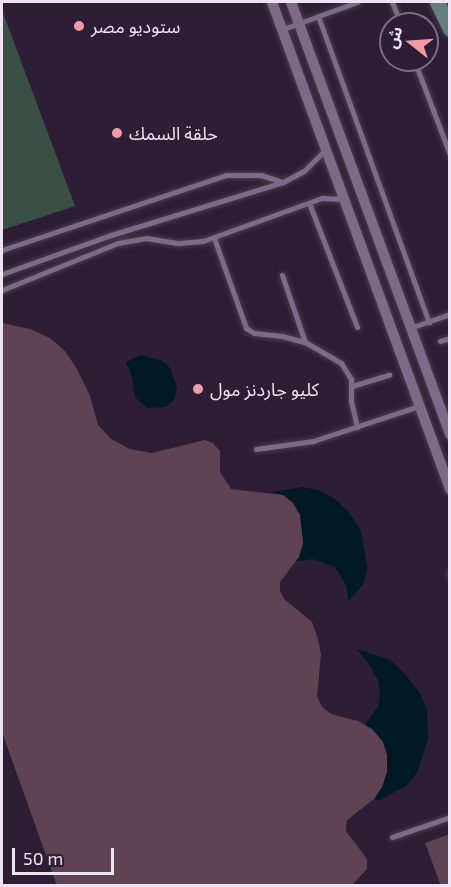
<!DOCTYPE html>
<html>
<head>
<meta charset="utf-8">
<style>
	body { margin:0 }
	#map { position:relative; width:451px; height:887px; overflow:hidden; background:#2d1e36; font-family:"Exo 2","Noto Sans Arabic",sans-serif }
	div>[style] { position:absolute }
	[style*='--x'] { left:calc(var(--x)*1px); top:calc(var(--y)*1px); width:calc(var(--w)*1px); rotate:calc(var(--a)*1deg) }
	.green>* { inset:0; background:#3a5045 }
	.water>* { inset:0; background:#001925 }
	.building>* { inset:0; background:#604352 }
	.roads { filter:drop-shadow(0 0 2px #493c50) drop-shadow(0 0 2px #493c50) }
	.service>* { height:5px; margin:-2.5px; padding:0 2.5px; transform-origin:2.5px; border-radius:2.5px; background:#7c6a86 }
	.minor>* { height:10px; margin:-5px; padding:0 5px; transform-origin:5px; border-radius:5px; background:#7c6a86 }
	.secondary>* { height:15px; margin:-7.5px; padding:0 7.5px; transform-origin:7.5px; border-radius:7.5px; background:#647e7e }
	.dots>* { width:16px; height:16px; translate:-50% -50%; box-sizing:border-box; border:3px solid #2d1e36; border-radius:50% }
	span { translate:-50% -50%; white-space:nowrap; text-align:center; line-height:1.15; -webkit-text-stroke:5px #2d1e36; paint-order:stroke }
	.poi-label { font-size:18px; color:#ede3f3 }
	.left { translate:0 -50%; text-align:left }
	.frame { position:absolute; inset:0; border:3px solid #ede3f3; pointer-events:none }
	.north { position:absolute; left:379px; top:12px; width:60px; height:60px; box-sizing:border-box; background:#2d1e36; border:2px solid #7a6d82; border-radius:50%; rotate:287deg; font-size:16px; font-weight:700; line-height:24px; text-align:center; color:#ede3f3 }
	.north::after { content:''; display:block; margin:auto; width:21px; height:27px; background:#f39aa9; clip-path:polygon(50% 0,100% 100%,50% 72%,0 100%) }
	.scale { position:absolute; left:12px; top:848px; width:102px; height:27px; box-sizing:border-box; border:3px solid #ede3f3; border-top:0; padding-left:8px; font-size:18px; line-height:21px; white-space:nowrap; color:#ede3f3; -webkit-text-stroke:4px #2d1e36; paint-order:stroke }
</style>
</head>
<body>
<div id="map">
	<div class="green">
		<i style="clip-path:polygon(2px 10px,75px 206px,2px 230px)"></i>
	</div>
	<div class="water">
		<i style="clip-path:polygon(141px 355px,162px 361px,170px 368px,177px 388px,174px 400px,166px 407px,147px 408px,135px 397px,132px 376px,126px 362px)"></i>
		<i style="clip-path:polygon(303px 487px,318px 490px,335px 499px,349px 512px,361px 531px,367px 568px,364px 583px,348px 602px,347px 587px,335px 567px,313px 559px,294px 562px,303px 543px,300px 515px,293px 503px,283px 495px,271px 492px)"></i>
		<i style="clip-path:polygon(357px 649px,390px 660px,404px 673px,420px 693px,427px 710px,428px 740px,417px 773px,406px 786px,380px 800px,374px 799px,382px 787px,387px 772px,387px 755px,383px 742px,365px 725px,378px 706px,380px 693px,378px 680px,370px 666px)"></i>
	</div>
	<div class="building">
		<i style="clip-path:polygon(2px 323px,30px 329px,50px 338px,65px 351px,77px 369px,90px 396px,98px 425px,111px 439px,130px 449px,152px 453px,205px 440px,213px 443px,220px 451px,220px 472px,231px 489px,283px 495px,293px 503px,300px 515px,303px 543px,299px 557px,280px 582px,280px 591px,284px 599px,312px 622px,318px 639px,321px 654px,317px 696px,322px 707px,331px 714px,358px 721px,372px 729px,383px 742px,387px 755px,387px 772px,382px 787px,374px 799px,347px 820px,346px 831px,367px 859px,367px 869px,351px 886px,57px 886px,2px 732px)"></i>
		<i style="clip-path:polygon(450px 834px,450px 886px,441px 886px,425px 843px)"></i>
	</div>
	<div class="roads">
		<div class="service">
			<i style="--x:392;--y:2;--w:24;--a:68"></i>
			<i style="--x:318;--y:16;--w:326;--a:70.1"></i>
			<i style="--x:283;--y:29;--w:79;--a:-20"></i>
			<i style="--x:414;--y:60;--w:102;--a:69.2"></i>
			<i style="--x:309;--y:203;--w:133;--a:68.8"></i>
			<i style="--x:214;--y:238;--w:96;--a:70.4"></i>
			<i style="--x:246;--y:328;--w:9;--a:32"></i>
			<i style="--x:254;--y:333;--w:28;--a:6"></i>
			<i style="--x:282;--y:336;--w:24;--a:15"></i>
			<i style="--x:305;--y:342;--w:42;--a:30.3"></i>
			<i style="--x:341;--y:363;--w:19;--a:58"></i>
			<i style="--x:351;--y:379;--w:22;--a:90"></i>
			<i style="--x:351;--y:401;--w:27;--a:77"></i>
			<i style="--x:2;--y:250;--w:236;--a:-18.5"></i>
			<i style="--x:226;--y:175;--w:35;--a:0"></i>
			<i style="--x:261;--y:175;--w:23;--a:18"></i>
			<i style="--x:2;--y:274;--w:116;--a:-19.7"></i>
			<i style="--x:111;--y:235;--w:180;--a:-17.1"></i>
			<i style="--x:283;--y:182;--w:24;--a:-28"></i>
			<i style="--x:304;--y:171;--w:30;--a:-45"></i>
			<i style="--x:282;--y:275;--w:71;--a:71.1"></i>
			<i style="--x:2;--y:290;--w:125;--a:-22.1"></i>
			<i style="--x:118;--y:243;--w:28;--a:-10"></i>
			<i style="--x:146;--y:238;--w:33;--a:9"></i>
			<i style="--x:179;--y:243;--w:24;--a:-5"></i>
			<i style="--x:203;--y:241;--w:127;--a:-19.9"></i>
			<i style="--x:322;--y:198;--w:21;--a:3"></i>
			<i style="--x:410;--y:328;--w:42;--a:-19.3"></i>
			<i style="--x:440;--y:341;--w:10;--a:-17"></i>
			<i style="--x:352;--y:386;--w:39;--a:-17"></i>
			<i style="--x:256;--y:449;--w:58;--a:-8"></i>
			<i style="--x:313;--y:441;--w:112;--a:-18.3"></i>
			<i style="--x:450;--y:571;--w:6;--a:90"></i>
			<i style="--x:392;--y:837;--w:61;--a:-19"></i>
		</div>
		<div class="minor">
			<i style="--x:272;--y:2;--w:519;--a:69.92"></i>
			<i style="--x:291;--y:2;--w:461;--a:69.8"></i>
		</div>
		<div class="secondary">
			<i style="--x:437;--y:2;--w:30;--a:64"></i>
		</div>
	</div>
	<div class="dots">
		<i style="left:79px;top:26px;background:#f39aa9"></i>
		<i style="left:117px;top:133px;background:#f39aa9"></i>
		<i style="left:198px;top:389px;background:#f39aa9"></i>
	</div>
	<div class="poi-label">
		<span class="left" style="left:91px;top:26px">ستوديو مصر</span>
		<span class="left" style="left:129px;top:133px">حلقة السمك</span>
		<span class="left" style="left:210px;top:389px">كليو جاردنز مول</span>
	</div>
	<div class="frame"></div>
	<div class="north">ش</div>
	<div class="scale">50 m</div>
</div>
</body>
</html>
